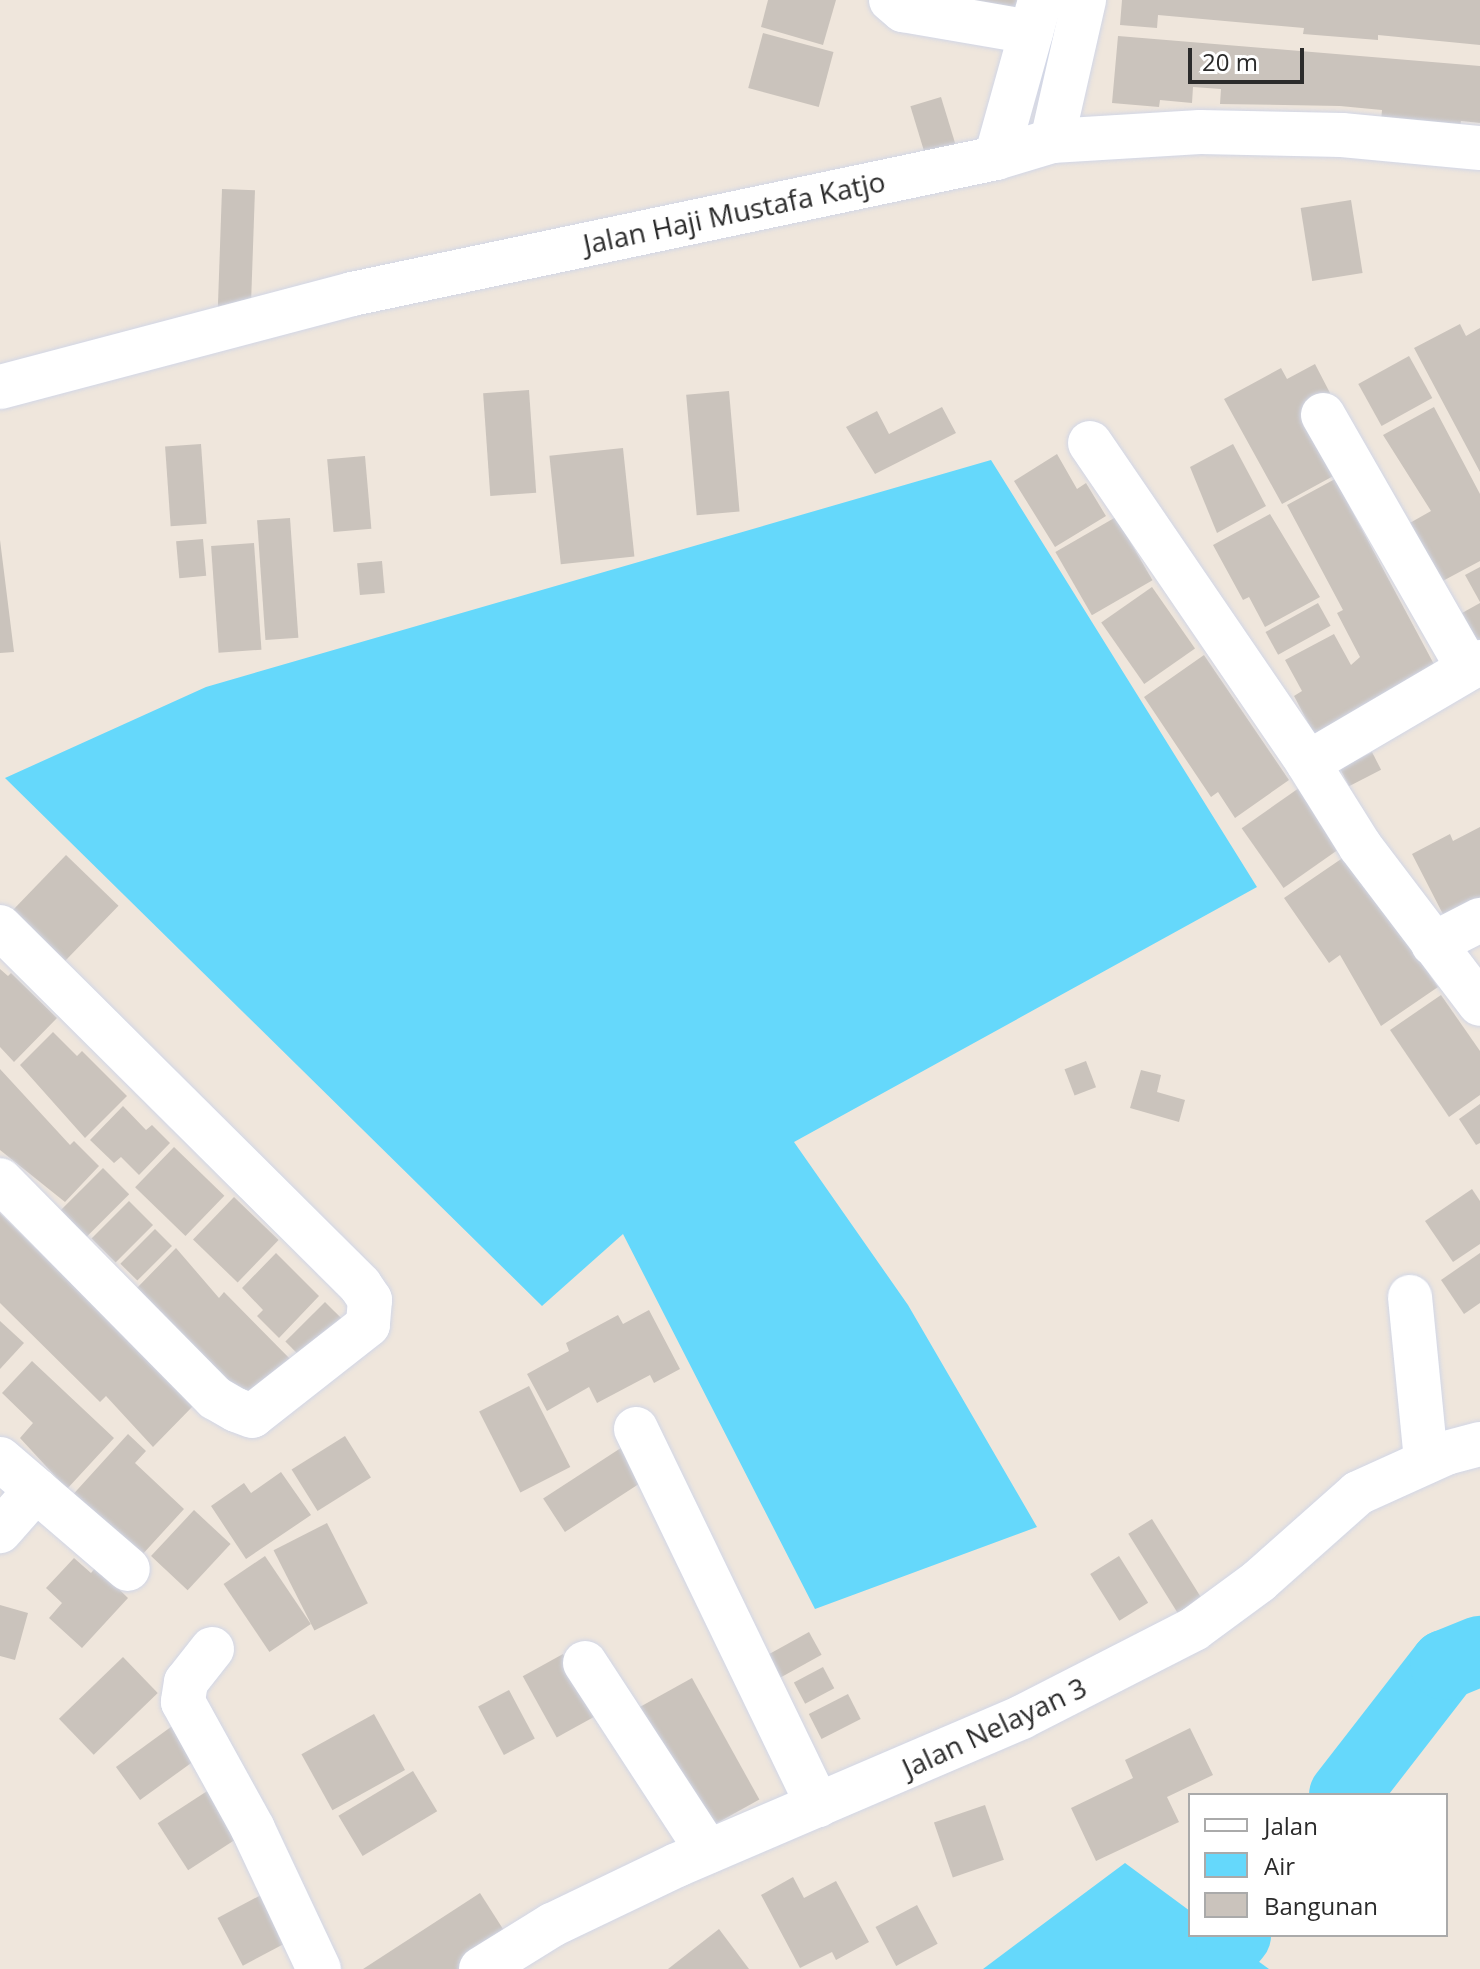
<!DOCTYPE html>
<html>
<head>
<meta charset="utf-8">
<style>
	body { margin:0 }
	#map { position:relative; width:1480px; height:1969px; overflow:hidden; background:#efe6dc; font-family:"Open Sans",sans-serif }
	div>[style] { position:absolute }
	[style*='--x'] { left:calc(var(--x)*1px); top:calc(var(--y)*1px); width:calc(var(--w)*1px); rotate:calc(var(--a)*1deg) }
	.water>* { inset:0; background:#65d8fb }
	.river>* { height:70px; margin:-35px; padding:0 35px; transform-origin:35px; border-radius:35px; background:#65d8fb }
	.building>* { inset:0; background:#cac3bc; transform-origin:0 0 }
	.roads { filter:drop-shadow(0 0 2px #d1d6e6) drop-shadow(0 0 2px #d1d6e6) }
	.minor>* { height:44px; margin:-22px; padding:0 22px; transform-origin:22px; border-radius:22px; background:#fff }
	span { translate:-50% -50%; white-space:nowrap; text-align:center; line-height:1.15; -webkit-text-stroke:6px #fff; paint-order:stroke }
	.street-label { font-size:28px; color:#2b2b2b }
	.legend { position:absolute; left:1188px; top:1793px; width:260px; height:144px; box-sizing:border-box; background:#fff; border:2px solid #aaa; margin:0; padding:10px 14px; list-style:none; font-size:24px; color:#2b2b2b }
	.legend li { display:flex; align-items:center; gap:16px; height:40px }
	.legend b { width:40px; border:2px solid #aaa }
	.scale { position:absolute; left:1188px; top:48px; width:116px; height:36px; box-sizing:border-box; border:4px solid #2b2b2b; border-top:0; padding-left:10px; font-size:24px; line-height:28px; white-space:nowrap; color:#2b2b2b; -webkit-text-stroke:6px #fff; paint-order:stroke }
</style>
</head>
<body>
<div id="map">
	<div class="water">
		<i style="clip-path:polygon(991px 460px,1257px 887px,794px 1142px,908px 1305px,1037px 1527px,815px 1609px,623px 1234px,542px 1306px,5px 778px,206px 687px)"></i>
		<i style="clip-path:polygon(1125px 1863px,1190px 1911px,1190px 1935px,1222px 1935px,1269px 1969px,983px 1969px)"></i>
	</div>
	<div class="river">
		<i style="--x:1344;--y:1795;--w:165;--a:-52.2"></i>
		<i style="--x:1445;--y:1665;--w:38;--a:-22"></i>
		<i style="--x:1231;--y:1941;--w:8;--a:-50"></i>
	</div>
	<div class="building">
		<i style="clip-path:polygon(768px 0,836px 0,823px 45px,761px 27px)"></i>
		<i style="clip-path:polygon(963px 0,1031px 0,1024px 22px)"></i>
		<i style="clip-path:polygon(1122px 0,1480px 0,1480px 45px,1378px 35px,1378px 40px,1303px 34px,1304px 28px,1158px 15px,1157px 28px,1120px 25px)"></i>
		<i style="left:763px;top:33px;width:73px;height:57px;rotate:15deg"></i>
		<i style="clip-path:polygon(1118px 36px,1480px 66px,1480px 123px,1461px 121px,1460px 128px,1381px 121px,1382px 110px,1340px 106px,1220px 104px,1221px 89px,1193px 87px,1192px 103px,1160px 100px,1159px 107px,1112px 103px)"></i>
		<i style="left:941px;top:97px;width:51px;height:32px;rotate:73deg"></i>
		<i style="left:222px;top:189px;width:33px;height:119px;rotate:2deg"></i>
		<i style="left:1351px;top:200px;width:74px;height:51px;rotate:81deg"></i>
		<i style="clip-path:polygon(1460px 324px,1466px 336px,1480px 328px,1480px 472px,1414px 348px)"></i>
		<i style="left:1409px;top:356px;width:48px;height:58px;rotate:61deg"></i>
		<i style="clip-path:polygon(1315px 364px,1330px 393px,1302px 408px,1337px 474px,1282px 504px,1224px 399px,1281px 368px,1287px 379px)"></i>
		<i style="left:529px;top:390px;width:103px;height:46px;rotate:86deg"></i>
		<i style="left:729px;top:391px;width:121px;height:43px;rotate:85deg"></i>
		<i style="clip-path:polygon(942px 407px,956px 433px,875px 474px,846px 427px,877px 411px,889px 434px)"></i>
		<i style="clip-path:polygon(1434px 407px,1480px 494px,1480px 561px,1439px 583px,1408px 524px,1431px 511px,1383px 435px)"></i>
		<i style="left:201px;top:444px;width:80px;height:36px;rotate:86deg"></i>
		<i style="clip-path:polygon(1233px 444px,1266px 506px,1217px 533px,1190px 467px)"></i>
		<i style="left:623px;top:448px;width:109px;height:74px;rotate:84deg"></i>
		<i style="clip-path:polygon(1057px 454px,1077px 489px,1086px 483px,1106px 516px,1055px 547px,1014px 481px)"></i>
		<i style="left:365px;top:456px;width:73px;height:38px;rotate:85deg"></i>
		<i style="clip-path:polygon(1335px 479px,1436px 668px,1314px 734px,1294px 696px,1302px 691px,1285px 660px,1334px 634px,1351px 665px,1360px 657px,1337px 613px,1343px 610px,1287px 505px)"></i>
		<i style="clip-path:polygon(1270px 514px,1320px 597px,1265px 627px,1249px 597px,1243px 600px,1213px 545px)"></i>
		<i style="left:1116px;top:517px;width:73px;height:70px;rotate:60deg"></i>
		<i style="left:290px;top:518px;width:120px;height:33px;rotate:86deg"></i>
		<i style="left:203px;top:539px;width:37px;height:27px;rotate:85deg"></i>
		<i style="clip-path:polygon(0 540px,14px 652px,0 653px)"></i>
		<i style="left:254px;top:543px;width:107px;height:43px;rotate:86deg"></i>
		<i style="left:382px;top:561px;width:32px;height:25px;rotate:85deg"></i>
		<i style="clip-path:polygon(1480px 567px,1480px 602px,1465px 575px)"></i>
		<i style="left:1152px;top:587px;width:75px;height:62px;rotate:55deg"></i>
		<i style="left:1318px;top:603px;width:26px;height:60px;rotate:61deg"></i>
		<i style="clip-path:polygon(1480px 603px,1480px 646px,1462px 613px)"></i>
		<i style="clip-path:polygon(1204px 655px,1289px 780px,1235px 818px,1218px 792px,1211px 797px,1144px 697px)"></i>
		<i style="left:1372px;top:752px;width:20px;height:36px;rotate:63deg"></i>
		<i style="left:1299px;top:788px;width:73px;height:70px;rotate:55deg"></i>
		<i style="clip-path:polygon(1480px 827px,1480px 905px,1447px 922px,1412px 854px,1450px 834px,1453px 841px)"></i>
		<i style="left:66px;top:855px;width:73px;height:77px;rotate:44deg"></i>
		<i style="clip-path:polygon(1347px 855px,1438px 987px,1381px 1026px,1340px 955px,1329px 963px,1284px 898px)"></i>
		<i style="clip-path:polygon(0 969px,8px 976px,11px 973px,57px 1018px,14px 1062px,0 1047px)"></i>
		<i style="clip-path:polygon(1441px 995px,1480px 1051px,1480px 1095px,1449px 1117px,1390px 1030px)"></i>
		<i style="clip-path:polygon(53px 1032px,77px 1056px,82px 1051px,127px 1096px,85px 1138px,20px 1065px)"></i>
		<i style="left:1086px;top:1061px;width:28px;height:23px;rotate:69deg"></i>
		<i style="clip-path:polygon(0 1069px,70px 1145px,74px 1141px,99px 1166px,65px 1202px,0 1150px)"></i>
		<i style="clip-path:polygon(1141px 1070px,1161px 1075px,1157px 1092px,1185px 1100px,1179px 1122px,1130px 1108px)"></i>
		<i style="clip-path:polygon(1480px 1104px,1480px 1143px,1476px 1145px,1459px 1119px)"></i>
		<i style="clip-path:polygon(123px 1106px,146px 1130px,152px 1125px,170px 1143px,139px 1175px,121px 1157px,114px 1163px,90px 1140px)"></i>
		<i style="left:174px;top:1147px;width:70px;height:56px;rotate:44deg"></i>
		<i style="left:103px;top:1168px;width:37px;height:63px;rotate:45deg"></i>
		<i style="clip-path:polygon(1472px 1189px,1480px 1201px,1480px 1244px,1453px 1262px,1425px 1221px)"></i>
		<i style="left:234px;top:1197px;width:62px;height:59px;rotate:44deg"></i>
		<i style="left:129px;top:1201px;width:34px;height:53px;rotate:45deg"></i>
		<i style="clip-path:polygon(0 1213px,194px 1405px,153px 1447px,106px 1396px,100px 1402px,0 1303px)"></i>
		<i style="left:155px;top:1229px;width:24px;height:49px;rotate:45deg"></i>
		<i style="clip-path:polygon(176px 1248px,219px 1298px,224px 1292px,297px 1366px,256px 1407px,136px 1289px)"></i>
		<i style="clip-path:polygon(276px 1253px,319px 1296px,279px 1338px,257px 1316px,263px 1310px,242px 1288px)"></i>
		<i style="clip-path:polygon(1480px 1253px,1480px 1303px,1464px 1314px,1441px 1280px)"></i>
		<i style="left:325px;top:1302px;width:33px;height:56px;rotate:45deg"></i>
		<i style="clip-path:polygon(649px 1310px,680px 1369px,654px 1383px,650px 1375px,597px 1403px,589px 1387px,547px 1411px,527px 1374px,569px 1351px,566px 1343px,618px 1315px,623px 1324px)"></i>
		<i style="clip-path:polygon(0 1321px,24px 1343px,0 1369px)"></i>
		<i style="clip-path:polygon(32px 1361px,114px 1438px,67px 1489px,20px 1438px,33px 1423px,2px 1393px)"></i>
		<i style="left:529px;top:1386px;width:91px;height:56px;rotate:63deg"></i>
		<i style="clip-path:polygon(128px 1434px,146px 1451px,135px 1463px,184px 1509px,141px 1556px,68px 1500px)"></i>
		<i style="left:345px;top:1436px;width:49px;height:63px;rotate:58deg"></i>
		<i style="left:627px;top:1444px;width:40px;height:100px;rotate:57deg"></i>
		<i style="clip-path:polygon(281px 1472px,311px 1515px,246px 1559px,211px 1506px,244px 1483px,251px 1493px)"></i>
		<i style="left:194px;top:1510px;width:50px;height:63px;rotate:43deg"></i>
		<i style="left:1152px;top:1519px;width:100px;height:28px;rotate:58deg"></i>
		<i style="left:327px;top:1523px;width:90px;height:60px;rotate:63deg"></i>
		<i style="left:265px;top:1556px;width:82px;height:50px;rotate:56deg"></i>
		<i style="left:1119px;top:1556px;width:55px;height:34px;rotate:58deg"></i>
		<i style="clip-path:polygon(74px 1558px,91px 1573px,96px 1567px,128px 1598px,82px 1648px,49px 1618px,62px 1603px,46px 1588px)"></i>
		<i style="clip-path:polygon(0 1605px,28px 1613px,15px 1660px,0 1656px)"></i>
		<i style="left:809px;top:1632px;width:26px;height:49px;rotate:61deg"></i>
		<i style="left:563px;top:1654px;width:70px;height:46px;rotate:61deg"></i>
		<i style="left:123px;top:1657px;width:50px;height:89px;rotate:46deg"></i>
		<i style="left:823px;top:1667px;width:24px;height:33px;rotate:62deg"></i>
		<i style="left:692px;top:1678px;width:139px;height:70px;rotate:61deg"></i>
		<i style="left:509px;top:1690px;width:55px;height:35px;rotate:62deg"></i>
		<i style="left:848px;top:1694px;width:28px;height:44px;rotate:63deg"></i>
		<i style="left:374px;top:1714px;width:64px;height:83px;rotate:61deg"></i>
		<i style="left:175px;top:1724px;width:41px;height:73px;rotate:54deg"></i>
		<i style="clip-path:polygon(1190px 1728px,1213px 1775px,1167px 1797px,1179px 1822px,1096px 1861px,1071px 1808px,1133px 1778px,1125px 1760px)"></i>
		<i style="left:413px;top:1771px;width:47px;height:87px;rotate:59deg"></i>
		<i style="left:218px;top:1784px;width:56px;height:72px;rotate:57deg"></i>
		<i style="left:985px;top:1805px;width:58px;height:54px;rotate:71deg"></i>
		<i style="clip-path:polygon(793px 1877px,804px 1898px,836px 1881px,869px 1942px,836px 1960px,832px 1952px,800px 1968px,761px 1895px)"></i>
		<i style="left:274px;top:1888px;width:54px;height:64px;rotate:62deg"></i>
		<i style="clip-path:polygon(480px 1893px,512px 1943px,473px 1969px,363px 1969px)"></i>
		<i style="left:917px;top:1905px;width:44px;height:47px;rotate:62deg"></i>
		<i style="clip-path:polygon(719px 1929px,749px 1969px,668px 1969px)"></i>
	</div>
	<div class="roads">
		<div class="minor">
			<i style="--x:891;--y:0;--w:16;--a:40"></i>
			<i style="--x:903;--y:10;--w:130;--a:9.8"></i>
			<i style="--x:1052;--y:141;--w:145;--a:-77.2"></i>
			<i style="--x:996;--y:158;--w:164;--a:-74.4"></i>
			<i style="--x:0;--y:387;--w:364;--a:-14.8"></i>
			<i style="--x:352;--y:294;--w:658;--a:-11.92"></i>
			<i style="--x:996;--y:158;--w:59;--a:-16.9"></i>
			<i style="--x:1052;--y:141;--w:148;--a:-3.5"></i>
			<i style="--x:1200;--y:132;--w:142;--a:1.2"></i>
			<i style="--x:1342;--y:135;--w:139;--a:5.4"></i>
			<i style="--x:1323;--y:415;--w:292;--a:60.2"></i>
			<i style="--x:1090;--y:443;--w:387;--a:55.7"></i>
			<i style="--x:1480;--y:662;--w:199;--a:149.6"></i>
			<i style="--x:1308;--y:763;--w:98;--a:57.9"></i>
			<i style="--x:1360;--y:846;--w:198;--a:52.8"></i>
			<i style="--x:0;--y:927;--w:508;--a:44.84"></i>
			<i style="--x:360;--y:1285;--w:18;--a:56"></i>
			<i style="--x:370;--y:1300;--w:25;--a:95"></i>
			<i style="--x:368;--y:1325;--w:147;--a:141.9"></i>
			<i style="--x:252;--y:1416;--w:17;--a:-159"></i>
			<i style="--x:236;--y:1410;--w:24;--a:-150"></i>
			<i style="--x:215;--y:1398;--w:306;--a:-134.6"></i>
			<i style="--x:1433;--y:944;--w:53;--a:-27.1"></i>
			<i style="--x:1410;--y:1297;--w:165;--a:84.4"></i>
			<i style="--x:636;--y:1429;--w:418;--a:64.2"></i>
			<i style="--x:0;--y:1459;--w:48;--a:40.7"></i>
			<i style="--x:36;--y:1490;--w:55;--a:131.3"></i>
			<i style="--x:36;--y:1490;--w:121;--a:40.7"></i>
			<i style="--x:212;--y:1649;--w:42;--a:128.2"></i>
			<i style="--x:186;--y:1682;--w:20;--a:99"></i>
			<i style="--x:183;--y:1702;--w:145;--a:61.1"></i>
			<i style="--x:253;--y:1829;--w:155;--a:64.8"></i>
			<i style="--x:585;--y:1663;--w:225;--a:56.9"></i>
			<i style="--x:481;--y:1969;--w:84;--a:-31.8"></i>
			<i style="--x:552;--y:1925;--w:139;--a:-25.6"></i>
			<i style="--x:677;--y:1865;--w:375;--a:-23.2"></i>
			<i style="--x:1022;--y:1717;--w:193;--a:-27.1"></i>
			<i style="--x:1194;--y:1629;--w:81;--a:-36.4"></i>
			<i style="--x:1259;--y:1581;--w:132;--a:-41.6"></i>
			<i style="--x:1358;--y:1493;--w:97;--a:-24.4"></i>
			<i style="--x:1446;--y:1453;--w:35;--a:-15"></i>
		</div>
	</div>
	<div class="street-label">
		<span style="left:734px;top:212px;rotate:-12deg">Jalan Haji Mustafa Katjo</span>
		<span style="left:994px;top:1727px;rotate:-25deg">Jalan Nelayan 3</span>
	</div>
	<ul class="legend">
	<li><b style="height:10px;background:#fff"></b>Jalan</li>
	<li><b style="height:22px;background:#65d8fb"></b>Air</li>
	<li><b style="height:22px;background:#cac3bc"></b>Bangunan</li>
	</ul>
	<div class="scale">20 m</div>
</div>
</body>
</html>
